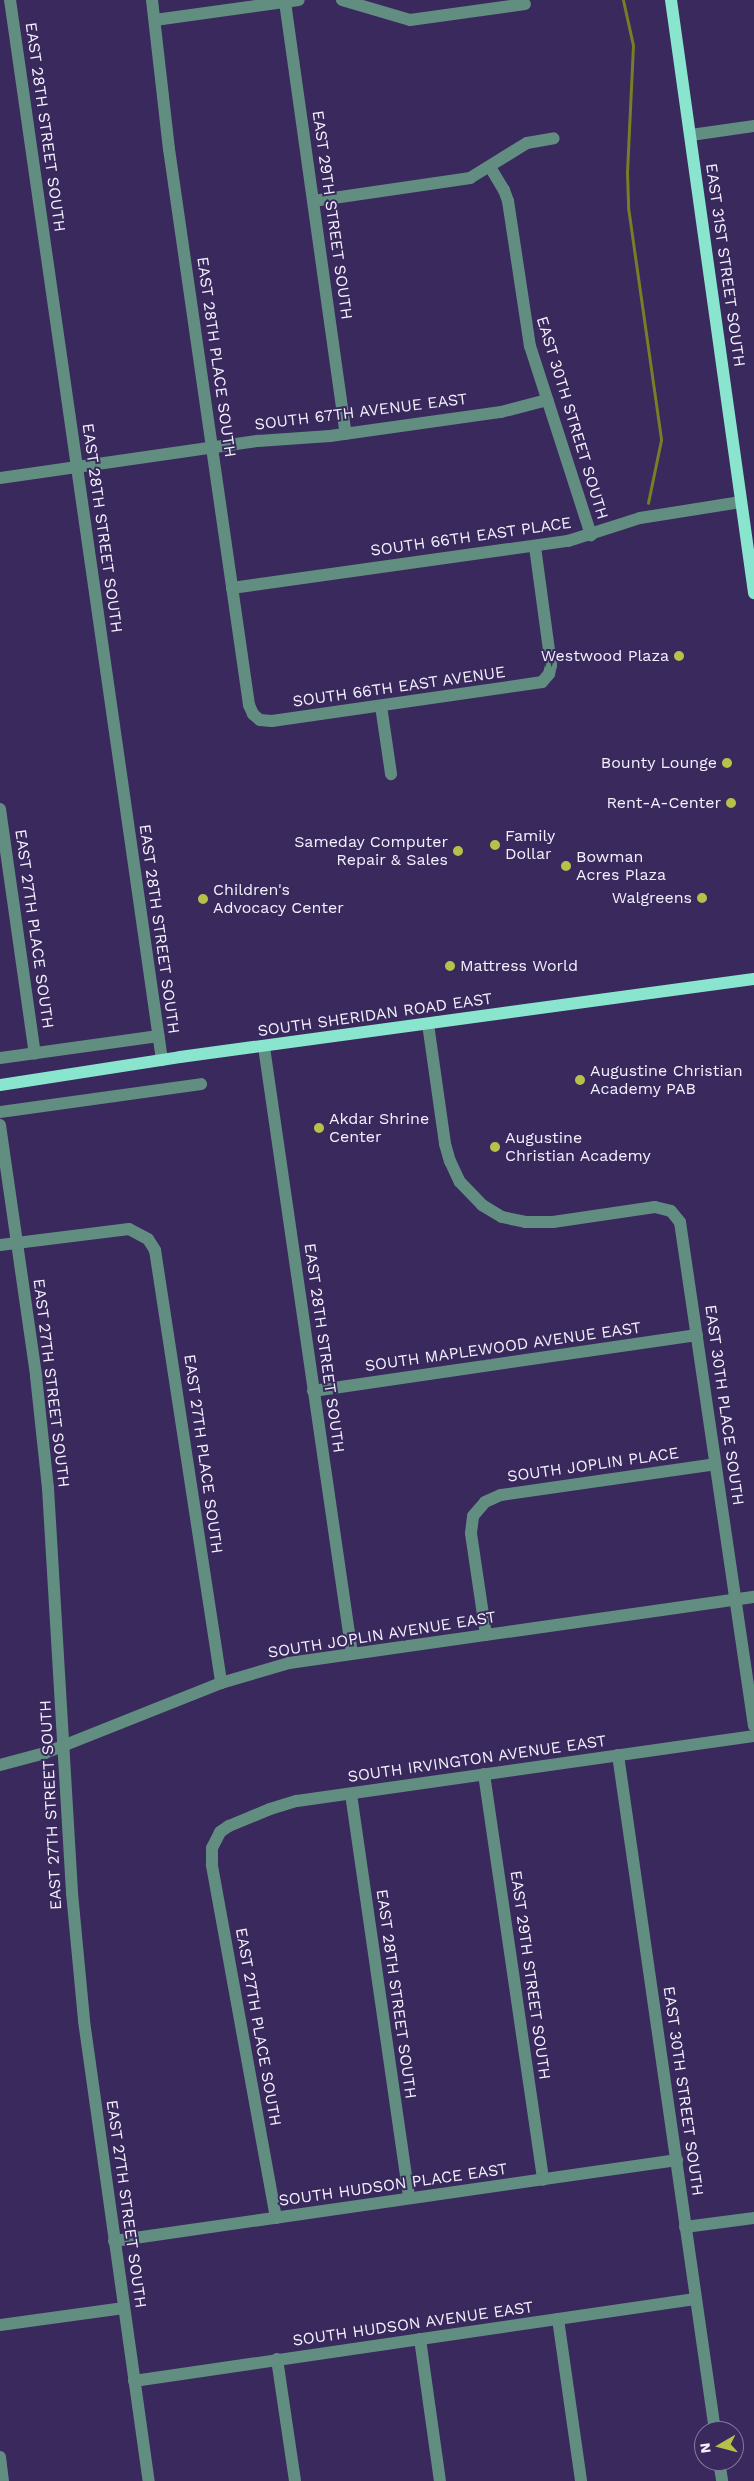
<!DOCTYPE html>
<html>
<head>
<meta charset="utf-8">
<style>
	body { margin:0 }
	#map { position:relative; width:754px; height:2481px; overflow:hidden; background:#39295c; font-family:"Work Sans",sans-serif }
	div>[style] { position:absolute }
	[style*='--x'] { left:calc(var(--x)*1px); top:calc(var(--y)*1px); width:calc(var(--w)*1px); rotate:calc(var(--a)*1deg) }
	.stream>* { height:3px; margin:-1.5px; padding:0 1.5px; transform-origin:1.5px; border-radius:1.5px; background:#757f25 }
	.minor>* { height:12px; margin:-6px; padding:0 6px; transform-origin:6px; border-radius:6px; background:#628d81 }
	.major>* { height:12px; margin:-6px; padding:0 6px; transform-origin:6px; border-radius:6px; background:#89e5cd }
	.dots>* { width:14px; height:14px; translate:-50% -50%; box-sizing:border-box; border:2px solid #39295c; border-radius:50% }
	span { translate:-50% -50%; white-space:nowrap; text-align:center; line-height:1.15; -webkit-text-stroke:4px #39295c; paint-order:stroke }
	.street-label { font-size:16px; color:#f3f0fd }
	.poi-label { font-size:16px; color:#f3f0fd }
	.right { translate:-100% -50%; text-align:right }
	.left { translate:0 -50%; text-align:left }
	.north { position:absolute; left:694px; top:2421px; width:50px; height:50px; box-sizing:border-box; background:#39295c; border:1px solid #83799c; border-radius:50%; rotate:262deg; font-size:14px; font-weight:700; line-height:20px; text-align:center; color:#f3f0fd }
	.north::after { content:''; display:block; margin:auto; width:18px; height:22px; background:#b4c24a; clip-path:polygon(50% 0,100% 100%,50% 72%,0 100%) }
</style>
</head>
<body>
<div id="map">
	<div class="stream">
		<i style="--x:623;--y:0;--w:46;--a:77.5"></i>
		<i style="--x:633;--y:45;--w:128;--a:92.7"></i>
		<i style="--x:627;--y:173;--w:34;--a:88"></i>
		<i style="--x:628;--y:207;--w:235;--a:81.9"></i>
		<i style="--x:661;--y:440;--w:64;--a:101.7"></i>
	</div>
	<div class="minor">
		<i style="--x:10;--y:0;--w:1071;--a:81.84"></i>
		<i style="--x:152;--y:0;--w:150;--a:83.5"></i>
		<i style="--x:169;--y:149;--w:562;--a:81.81"></i>
		<i style="--x:249;--y:705;--w:10;--a:66"></i>
		<i style="--x:253;--y:714;--w:9;--a:41"></i>
		<i style="--x:260;--y:720;--w:12;--a:5"></i>
		<i style="--x:272;--y:721;--w:273;--a:-8.2"></i>
		<i style="--x:542;--y:682;--w:11;--a:-49"></i>
		<i style="--x:549;--y:674;--w:9;--a:-77"></i>
		<i style="--x:551;--y:665;--w:120;--a:-97.7"></i>
		<i style="--x:342;--y:0;--w:71;--a:16.4"></i>
		<i style="--x:410;--y:20;--w:116;--a:-7.9"></i>
		<i style="--x:285;--y:2;--w:436;--a:82"></i>
		<i style="--x:155;--y:20;--w:145;--a:-7.9"></i>
		<i style="--x:691;--y:135;--w:64;--a:-8.1"></i>
		<i style="--x:490;--y:167;--w:27;--a:59"></i>
		<i style="--x:504;--y:190;--w:12;--a:70"></i>
		<i style="--x:508;--y:201;--w:147;--a:81.4"></i>
		<i style="--x:530;--y:346;--w:199;--a:72.1"></i>
		<i style="--x:313;--y:201;--w:159;--a:-8.3"></i>
		<i style="--x:470;--y:178;--w:67;--a:-31.6"></i>
		<i style="--x:527;--y:143;--w:27;--a:-10"></i>
		<i style="--x:0;--y:478;--w:261;--a:-8.2"></i>
		<i style="--x:258;--y:441;--w:72;--a:-4"></i>
		<i style="--x:330;--y:436;--w:173;--a:-8"></i>
		<i style="--x:501;--y:412;--w:48;--a:-14.6"></i>
		<i style="--x:232;--y:588;--w:339;--a:-8"></i>
		<i style="--x:568;--y:541;--w:76;--a:-17.7"></i>
		<i style="--x:640;--y:518;--w:102;--a:-9"></i>
		<i style="--x:381;--y:706;--w:69;--a:81.6"></i>
		<i style="--x:0;--y:809;--w:247;--a:81.9"></i>
		<i style="--x:428;--y:1024;--w:121;--a:81.9"></i>
		<i style="--x:445;--y:1144;--w:18;--a:74"></i>
		<i style="--x:450;--y:1161;--w:23;--a:65"></i>
		<i style="--x:460;--y:1182;--w:32;--a:46"></i>
		<i style="--x:482;--y:1205;--w:23;--a:31"></i>
		<i style="--x:502;--y:1217;--w:24;--a:12"></i>
		<i style="--x:525;--y:1222;--w:28;--a:0"></i>
		<i style="--x:553;--y:1222;--w:103;--a:-8.4"></i>
		<i style="--x:655;--y:1207;--w:16;--a:14"></i>
		<i style="--x:671;--y:1211;--w:14;--a:51"></i>
		<i style="--x:680;--y:1222;--w:509;--a:81.65"></i>
		<i style="--x:264;--y:1047;--w:613;--a:81.75"></i>
		<i style="--x:0;--y:1058;--w:160;--a:-7.9"></i>
		<i style="--x:0;--y:1112;--w:203;--a:-7.9"></i>
		<i style="--x:0;--y:1125;--w:254;--a:81.8"></i>
		<i style="--x:36;--y:1376;--w:113;--a:83.9"></i>
		<i style="--x:48;--y:1488;--w:406;--a:86.6"></i>
		<i style="--x:72;--y:1893;--w:129;--a:84.6"></i>
		<i style="--x:84;--y:2021;--w:465;--a:82"></i>
		<i style="--x:0;--y:1245;--w:130;--a:-7.1"></i>
		<i style="--x:129;--y:1229;--w:21;--a:28"></i>
		<i style="--x:148;--y:1239;--w:13;--a:58"></i>
		<i style="--x:155;--y:1250;--w:438;--a:81.3"></i>
		<i style="--x:313;--y:1391;--w:388;--a:-8.3"></i>
		<i style="--x:486;--y:1635;--w:103;--a:-98.4"></i>
		<i style="--x:471;--y:1533;--w:17;--a:-83"></i>
		<i style="--x:473;--y:1516;--w:18;--a:-49"></i>
		<i style="--x:485;--y:1502;--w:17;--a:-24"></i>
		<i style="--x:501;--y:1495;--w:216;--a:-8.2"></i>
		<i style="--x:618;--y:1755;--w:683;--a:81.83"></i>
		<i style="--x:0;--y:1765;--w:47;--a:-14.9"></i>
		<i style="--x:45;--y:1753;--w:189;--a:-21.7"></i>
		<i style="--x:221;--y:1683;--w:71;--a:-16.4"></i>
		<i style="--x:289;--y:1663;--w:470;--a:-8.1"></i>
		<i style="--x:484;--y:1774;--w:410;--a:81.7"></i>
		<i style="--x:351;--y:1794;--w:408;--a:81.8"></i>
		<i style="--x:276;--y:2218;--w:359;--a:-100.3"></i>
		<i style="--x:212;--y:1865;--w:17;--a:-90"></i>
		<i style="--x:212;--y:1848;--w:18;--a:-63"></i>
		<i style="--x:220;--y:1832;--w:11;--a:-34"></i>
		<i style="--x:229;--y:1826;--w:44;--a:-22.5"></i>
		<i style="--x:270;--y:1809;--w:28;--a:-17"></i>
		<i style="--x:297;--y:1801;--w:462;--a:-8.1"></i>
		<i style="--x:685;--y:2227;--w:70;--a:-7.4"></i>
		<i style="--x:114;--y:2241;--w:569;--a:-8.19"></i>
		<i style="--x:558;--y:2319;--w:164;--a:81.9"></i>
		<i style="--x:0;--y:2325;--w:125;--a:-7.8"></i>
		<i style="--x:420;--y:2339;--w:143;--a:82"></i>
		<i style="--x:277;--y:2359;--w:123;--a:81.6"></i>
		<i style="--x:134;--y:2381;--w:567;--a:-8.32"></i>
		<i style="--x:0;--y:2457;--w:24;--a:83"></i>
		<i style="--x:719;--y:2461;--w:20;--a:81"></i>
	</div>
	<div class="major">
		<i style="--x:671;--y:0;--w:599;--a:82.03"></i>
		<i style="--x:0;--y:1085;--w:182;--a:-8.8"></i>
		<i style="--x:180;--y:1057;--w:579;--a:-7.74"></i>
	</div>
	<div class="dots">
		<i style="left:679px;top:656px;background:#b4c24a"></i>
		<i style="left:727px;top:763px;background:#b4c24a"></i>
		<i style="left:731px;top:803px;background:#b4c24a"></i>
		<i style="left:495px;top:845px;background:#b4c24a"></i>
		<i style="left:458px;top:851px;background:#b4c24a"></i>
		<i style="left:566px;top:866px;background:#b4c24a"></i>
		<i style="left:702px;top:898px;background:#b4c24a"></i>
		<i style="left:203px;top:899px;background:#b4c24a"></i>
		<i style="left:450px;top:966px;background:#b4c24a"></i>
		<i style="left:580px;top:1080px;background:#b4c24a"></i>
		<i style="left:319px;top:1128px;background:#b4c24a"></i>
		<i style="left:495px;top:1147px;background:#b4c24a"></i>
	</div>
	<div class="street-label">
		<span style="left:45px;top:127px;rotate:82deg">EAST 28TH STREET SOUTH</span>
		<span style="left:332px;top:215px;rotate:82deg">EAST 29TH STREET SOUTH</span>
		<span style="left:725px;top:265px;rotate:82deg">EAST 31ST STREET SOUTH</span>
		<span style="left:216px;top:357px;rotate:82deg">EAST 28TH PLACE SOUTH</span>
		<span style="left:361px;top:412px;rotate:-7deg">SOUTH 67TH AVENUE EAST</span>
		<span style="left:572px;top:418px;rotate:73deg">EAST 30TH STREET SOUTH</span>
		<span style="left:102px;top:528px;rotate:82deg">EAST 28TH STREET SOUTH</span>
		<span style="left:471px;top:537px;rotate:-8deg">SOUTH 66TH EAST PLACE</span>
		<span style="left:399px;top:687px;rotate:-8deg">SOUTH 66TH EAST AVENUE</span>
		<span style="left:34px;top:929px;rotate:82deg">EAST 27TH PLACE SOUTH</span>
		<span style="left:159px;top:929px;rotate:82deg">EAST 28TH STREET SOUTH</span>
		<span style="left:375px;top:1015px;rotate:-8deg">SOUTH SHERIDAN ROAD EAST</span>
		<span style="left:503px;top:1347px;rotate:-8deg">SOUTH MAPLEWOOD AVENUE EAST</span>
		<span style="left:324px;top:1348px;rotate:82deg">EAST 28TH STREET SOUTH</span>
		<span style="left:51px;top:1383px;rotate:83deg">EAST 27TH STREET SOUTH</span>
		<span style="left:724px;top:1405px;rotate:82deg">EAST 30TH PLACE SOUTH</span>
		<span style="left:203px;top:1454px;rotate:82deg">EAST 27TH PLACE SOUTH</span>
		<span style="left:593px;top:1465px;rotate:-8deg">SOUTH JOPLIN PLACE</span>
		<span style="left:382px;top:1635px;rotate:-9deg">SOUTH JOPLIN AVENUE EAST</span>
		<span style="left:477px;top:1759px;rotate:-8deg">SOUTH IRVINGTON AVENUE EAST</span>
		<span style="left:51px;top:1805px;rotate:-93deg">EAST 27TH STREET SOUTH</span>
		<span style="left:530px;top:1975px;rotate:82deg">EAST 29TH STREET SOUTH</span>
		<span style="left:396px;top:1994px;rotate:82deg">EAST 28TH STREET SOUTH</span>
		<span style="left:258px;top:2027px;rotate:80deg">EAST 27TH PLACE SOUTH</span>
		<span style="left:683px;top:2091px;rotate:82deg">EAST 30TH STREET SOUTH</span>
		<span style="left:393px;top:2185px;rotate:-8deg">SOUTH HUDSON PLACE EAST</span>
		<span style="left:126px;top:2204px;rotate:82deg">EAST 27TH STREET SOUTH</span>
		<span style="left:413px;top:2324px;rotate:-8deg">SOUTH HUDSON AVENUE EAST</span>
	</div>
	<div class="poi-label">
		<span class="right" style="left:669px;top:656px">Westwood Plaza</span>
		<span class="right" style="left:717px;top:763px">Bounty Lounge</span>
		<span class="right" style="left:721px;top:803px">Rent-A-Center</span>
		<span class="left" style="left:505px;top:845px">Family<br>Dollar</span>
		<span class="right" style="left:448px;top:851px">Sameday Computer<br>Repair &amp; Sales</span>
		<span class="left" style="left:576px;top:866px">Bowman<br>Acres Plaza</span>
		<span class="left" style="left:213px;top:899px">Children's<br>Advocacy Center</span>
		<span class="right" style="left:692px;top:898px">Walgreens</span>
		<span class="left" style="left:460px;top:966px">Mattress World</span>
		<span class="left" style="left:590px;top:1080px">Augustine Christian<br>Academy PAB</span>
		<span class="left" style="left:329px;top:1128px">Akdar Shrine<br>Center</span>
		<span class="left" style="left:505px;top:1147px">Augustine<br>Christian Academy</span>
	</div>
	<div class="north">N</div>
</div>
</body>
</html>
